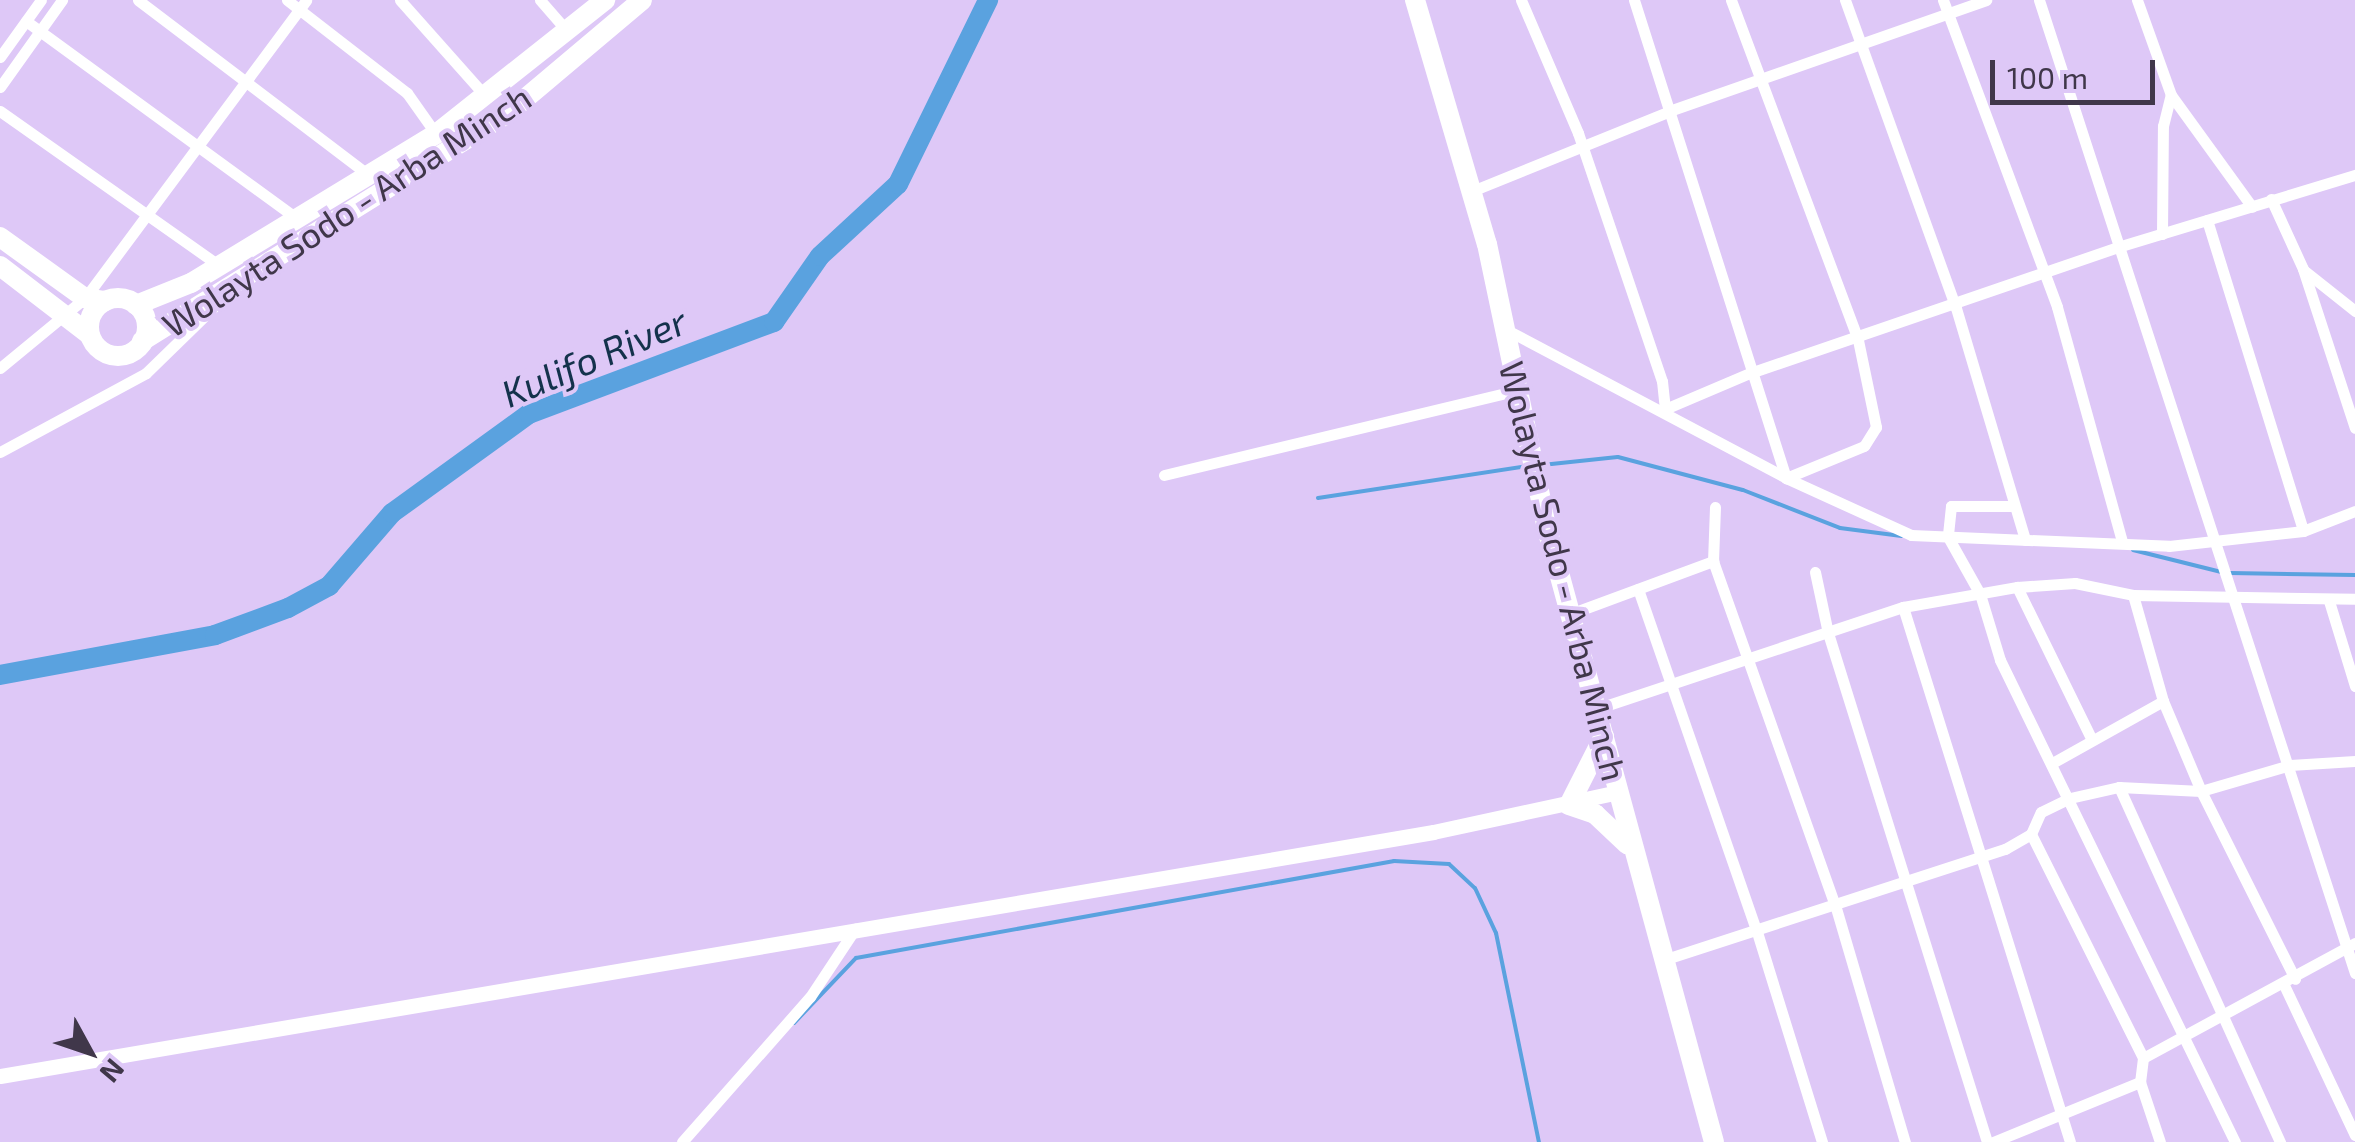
<!DOCTYPE html>
<html>
<head>
<meta charset="utf-8">
<style>
	body { margin:0 }
	#map { position:relative; width:2355px; height:1142px; overflow:hidden; background:#dec8f7; font-family:"Exo 2",sans-serif }
	div>[style] { position:absolute }
	[style*='--x'] { left:calc(var(--x)*1px); top:calc(var(--y)*1px); width:calc(var(--w)*1px); rotate:calc(var(--a)*1deg) }
	.stream>* { height:4px; margin:-2px; padding:0 2px; transform-origin:2px; border-radius:2px; background:#5aa2df }
	.river>* { height:20px; margin:-10px; padding:0 10px; transform-origin:10px; border-radius:10px; background:#5aa2df }
	.minor>* { height:11px; margin:-5.5px; padding:0 5.5px; transform-origin:5.5px; border-radius:5.5px; background:#fff }
	.tertiary>* { height:15px; margin:-7.5px; padding:0 7.5px; transform-origin:7.5px; border-radius:7.5px; background:#fff }
	.trunk>* { height:20px; margin:-10px; padding:0 10px; transform-origin:10px; border-radius:10px; background:#fff }
	.trunk>.ring { margin:-10px; padding:0; box-sizing:content-box; background:none; border:20px solid #fff; border-radius:50% }
	span { translate:-50% -50%; white-space:nowrap; text-align:center; line-height:1.15; -webkit-text-stroke:8px #dec8f7; paint-order:stroke }
	.street-label { font-size:35px; color:#40374a }
	.water-label { font-size:38px; color:#14324c; font-style:italic }
	.north { position:absolute; left:40px; top:1002px; width:100px; height:100px; -webkit-text-stroke:8px #dec8f7; paint-order:stroke; rotate:130deg; font-size:28px; font-weight:700; line-height:40px; text-align:center; color:#40374a }
	.north::after { content:''; display:block; margin:auto; width:35px; height:45px; background:#40374a; clip-path:polygon(50% 0,100% 100%,50% 72%,0 100%) }
	.scale { position:absolute; left:1990px; top:60px; width:165px; height:45px; box-sizing:border-box; border:5px solid #40374a; border-top:0; padding-left:12px; font-size:30px; line-height:35px; white-space:nowrap; color:#40374a; -webkit-text-stroke:8px #dec8f7; paint-order:stroke }
</style>
</head>
<body>
<div id="map">
	<div class="stream">
		<i style="--x:1542;--y:465;--w:76;--a:-6"></i>
		<i style="--x:1618;--y:457;--w:129;--a:14.8"></i>
		<i style="--x:1743;--y:490;--w:104;--a:21.4"></i>
		<i style="--x:1840;--y:528;--w:62;--a:7.5"></i>
		<i style="--x:1318;--y:498;--w:212;--a:-8.7"></i>
		<i style="--x:2133;--y:550;--w:91;--a:14"></i>
		<i style="--x:2230;--y:573;--w:125;--a:0.9"></i>
		<i style="--x:794;--y:1023;--w:90;--a:-46.4"></i>
		<i style="--x:856;--y:958;--w:547;--a:-10.22"></i>
		<i style="--x:1394;--y:861;--w:55;--a:3.1"></i>
		<i style="--x:1449;--y:864;--w:35;--a:43"></i>
		<i style="--x:1475;--y:888;--w:50;--a:65"></i>
		<i style="--x:1496;--y:933;--w:213;--a:78.4"></i>
	</div>
	<div class="river">
		<i style="--x:0;--y:675;--w:219;--a:-10.5"></i>
		<i style="--x:215;--y:635;--w:78;--a:-20.3"></i>
		<i style="--x:288;--y:608;--w:47;--a:-28.2"></i>
		<i style="--x:329;--y:586;--w:96;--a:-49.2"></i>
		<i style="--x:392;--y:513;--w:169;--a:-35.9"></i>
		<i style="--x:529;--y:414;--w:262;--a:-20.6"></i>
		<i style="--x:774;--y:322;--w:80;--a:-55.1"></i>
		<i style="--x:820;--y:256;--w:106;--a:-42.7"></i>
		<i style="--x:898;--y:184;--w:205;--a:-63.9"></i>
	</div>
	<div class="minor">
		<i style="--x:138;--y:0;--w:288;--a:37.2"></i>
		<i style="--x:287;--y:0;--w:152;--a:37.8"></i>
		<i style="--x:407;--y:93;--w:50;--a:54.7"></i>
		<i style="--x:400;--y:0;--w:131;--a:48.4"></i>
		<i style="--x:540;--y:0;--w:41;--a:48.9"></i>
		<i style="--x:1521;--y:0;--w:145;--a:66.8"></i>
		<i style="--x:1578;--y:133;--w:262;--a:71.3"></i>
		<i style="--x:1662;--y:381;--w:28;--a:84"></i>
		<i style="--x:1634;--y:0;--w:502;--a:72.36"></i>
		<i style="--x:1731;--y:0;--w:363;--a:69.5"></i>
		<i style="--x:1858;--y:340;--w:89;--a:78.3"></i>
		<i style="--x:1876;--y:427;--w:22;--a:122"></i>
		<i style="--x:1864;--y:446;--w:84;--a:157.7"></i>
		<i style="--x:1845;--y:0;--w:327;--a:70.2"></i>
		<i style="--x:1956;--y:308;--w:242;--a:73.4"></i>
		<i style="--x:1943;--y:0;--w:327;--a:69.6"></i>
		<i style="--x:2057;--y:307;--w:244;--a:74.5"></i>
		<i style="--x:2039;--y:0;--w:1023;--a:72.01"></i>
		<i style="--x:2137;--y:0;--w:101;--a:70.3"></i>
		<i style="--x:2171;--y:95;--w:138;--a:54.1"></i>
		<i style="--x:26;--y:21;--w:334;--a:36.1"></i>
		<i style="--x:0;--y:57;--w:70;--a:-54.3"></i>
		<i style="--x:0;--y:87;--w:107;--a:-54.5"></i>
		<i style="--x:0;--y:111;--w:267;--a:35.2"></i>
		<i style="--x:1472;--y:191;--w:216;--a:-22"></i>
		<i style="--x:1672;--y:110;--w:333;--a:-19.3"></i>
		<i style="--x:2271;--y:199;--w:77;--a:65.4"></i>
		<i style="--x:2303;--y:269;--w:167;--a:71.9"></i>
		<i style="--x:2207;--y:220;--w:325;--a:72.8"></i>
		<i style="--x:2162;--y:234;--w:108;--a:-89.5"></i>
		<i style="--x:2163;--y:126;--w:32;--a:-76"></i>
		<i style="--x:2306;--y:272;--w:63;--a:38.5"></i>
		<i style="--x:1507;--y:330;--w:316;--a:27.9"></i>
		<i style="--x:1786;--y:478;--w:137;--a:24.5"></i>
		<i style="--x:1911;--y:535;--w:258;--a:2.4"></i>
		<i style="--x:2169;--y:546;--w:135;--a:-6.4"></i>
		<i style="--x:2303;--y:531;--w:56;--a:-21"></i>
		<i style="--x:0;--y:368;--w:110;--a:-39.5"></i>
		<i style="--x:85;--y:298;--w:371;--a:-53.4"></i>
		<i style="--x:1665;--y:409;--w:92;--a:-23"></i>
		<i style="--x:1750;--y:373;--w:392;--a:-18.9"></i>
		<i style="--x:2121;--y:246;--w:245;--a:-16.9"></i>
		<i style="--x:0;--y:452;--w:166;--a:-28.4"></i>
		<i style="--x:146;--y:373;--w:107;--a:-44.2"></i>
		<i style="--x:1164;--y:475;--w:365;--a:-13.5"></i>
		<i style="--x:2010;--y:506;--w:59;--a:180"></i>
		<i style="--x:1951;--y:506;--w:31;--a:96"></i>
		<i style="--x:1948;--y:537;--w:65;--a:60.7"></i>
		<i style="--x:1980;--y:594;--w:69;--a:73.1"></i>
		<i style="--x:2000;--y:660;--w:536;--a:64.01"></i>
		<i style="--x:1715;--y:507;--w:54;--a:92.1"></i>
		<i style="--x:1713;--y:561;--w:368;--a:70.5"></i>
		<i style="--x:1836;--y:908;--w:244;--a:73.6"></i>
		<i style="--x:1815;--y:572;--w:62;--a:78"></i>
		<i style="--x:1828;--y:633;--w:533;--a:72.65"></i>
		<i style="--x:1638;--y:589;--w:363;--a:70.9"></i>
		<i style="--x:1757;--y:932;--w:220;--a:72.8"></i>
		<i style="--x:2133;--y:595;--w:222;--a:1"></i>
		<i style="--x:2329;--y:601;--w:89;--a:73"></i>
		<i style="--x:1903;--y:607;--w:560;--a:72.66"></i>
		<i style="--x:1570;--y:614;--w:153;--a:-20.3"></i>
		<i style="--x:1596;--y:709;--w:324;--a:-18.4"></i>
		<i style="--x:1903;--y:607;--w:116;--a:-10"></i>
		<i style="--x:2091;--y:738;--w:168;--a:-116.1"></i>
		<i style="--x:2017;--y:587;--w:58;--a:-3.9"></i>
		<i style="--x:2075;--y:583;--w:59;--a:11.7"></i>
		<i style="--x:2133;--y:595;--w:110;--a:74.2"></i>
		<i style="--x:2163;--y:701;--w:98;--a:67.1"></i>
		<i style="--x:2201;--y:791;--w:210;--a:63.4"></i>
		<i style="--x:2054;--y:762;--w:125;--a:-29.2"></i>
		<i style="--x:2119;--y:787;--w:390;--a:65.6"></i>
		<i style="--x:2031;--y:834;--w:250;--a:63.4"></i>
		<i style="--x:2143;--y:1058;--w:24;--a:97"></i>
		<i style="--x:2140;--y:1082;--w:63;--a:71.6"></i>
		<i style="--x:1663;--y:960;--w:360;--a:-18"></i>
		<i style="--x:2005;--y:849;--w:30;--a:-30"></i>
		<i style="--x:2031;--y:834;--w:24;--a:-66"></i>
		<i style="--x:2041;--y:812;--w:32;--a:-26"></i>
		<i style="--x:2070;--y:798;--w:50;--a:-12.7"></i>
		<i style="--x:2119;--y:787;--w:82;--a:2.8"></i>
		<i style="--x:2201;--y:791;--w:93;--a:-16.3"></i>
		<i style="--x:2290;--y:765;--w:65;--a:-3.5"></i>
		<i style="--x:2284;--y:985;--w:166;--a:64.7"></i>
		<i style="--x:2143;--y:1058;--w:241;--a:-28.5"></i>
		<i style="--x:682;--y:1142;--w:193;--a:-48.6"></i>
		<i style="--x:810;--y:997;--w:82;--a:-56.5"></i>
		<i style="--x:1993;--y:1142;--w:159;--a:-22.2"></i>
	</div>
	<div class="tertiary">
		<i style="--x:0;--y:1076;--w:1454;--a:-9.66"></i>
		<i style="--x:1433;--y:832;--w:189;--a:-12.2"></i>
	</div>
	<div class="trunk">
		<i style="--x:1415;--y:0;--w:254;--a:73.6"></i>
		<i style="--x:1487;--y:244;--w:287;--a:78.1"></i>
		<i style="--x:1546;--y:525;--w:639;--a:74.77"></i>
		<i style="--x:0;--y:237;--w:105;--a:35.7"></i>
		<i style="--x:85;--y:298;--w:20;--a:9"></i>
		<i style="--x:0;--y:266;--w:113;--a:37.5"></i>
		<i class="ring" style="left:89px;top:298px;width:38px;height:38px"></i>
		<i style="--x:136;--y:305;--w:59;--a:-21.8"></i>
		<i style="--x:191;--y:283;--w:287;--a:-31.3"></i>
		<i style="--x:436;--y:134;--w:216;--a:-38.4"></i>
		<i style="--x:142;--y:341;--w:431;--a:-31.9"></i>
		<i style="--x:508;--y:113;--w:175;--a:-40.1"></i>
		<i style="--x:1604;--y:736;--w:77;--a:116.9"></i>
		<i style="--x:1569;--y:805;--w:28;--a:19"></i>
		<i style="--x:1595;--y:814;--w:44;--a:43.2"></i>
	</div>
	<div class="street-label">
		<span style="left:346px;top:210px;rotate:-33deg">Wolayta Sodo - Arba Minch</span>
		<span style="left:1564px;top:571px;rotate:76deg">Wolayta Sodo - Arba Minch</span>
	</div>
	<div class="water-label">
		<span style="left:594px;top:357px;rotate:-23deg">Kulifo River</span>
	</div>
	<div class="north">N</div>
	<div class="scale">100 m</div>
</div>
</body>
</html>
